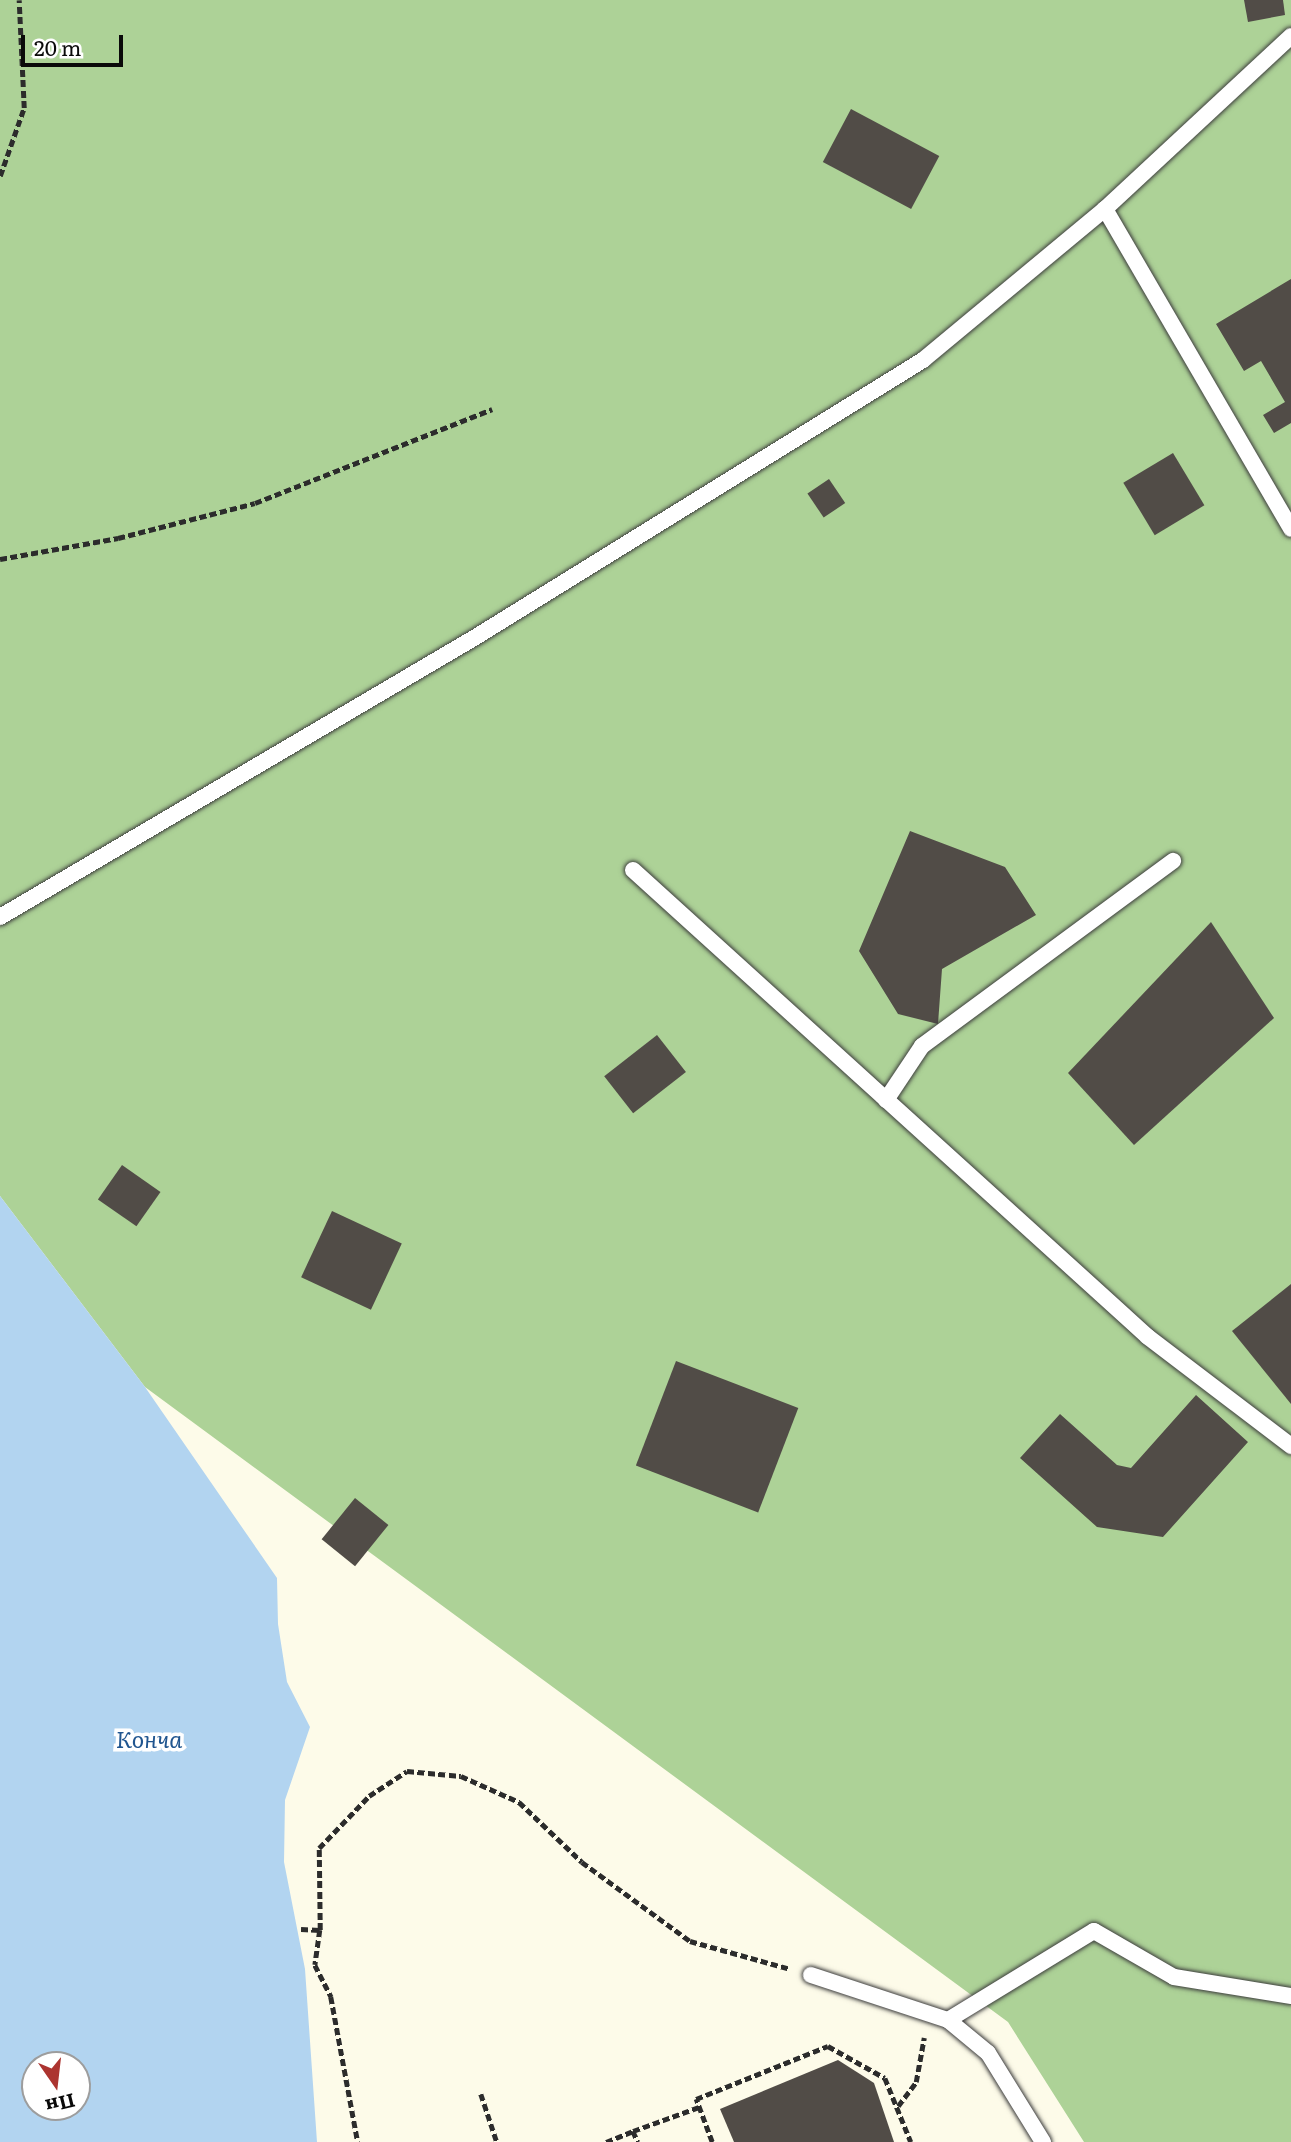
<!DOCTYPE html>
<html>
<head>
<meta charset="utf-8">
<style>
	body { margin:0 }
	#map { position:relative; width:1291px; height:2142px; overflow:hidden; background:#fdfbe9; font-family:Literata,serif }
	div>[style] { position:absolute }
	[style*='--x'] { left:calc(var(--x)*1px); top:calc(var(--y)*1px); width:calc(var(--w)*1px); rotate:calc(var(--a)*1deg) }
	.forest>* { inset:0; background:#add297 }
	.water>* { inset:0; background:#b2d4f0 }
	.building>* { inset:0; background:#514c47; transform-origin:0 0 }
	.path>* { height:4.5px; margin-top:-2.25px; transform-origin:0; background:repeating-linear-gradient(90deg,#2c2c2c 0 7px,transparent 0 10.5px) }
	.roads { filter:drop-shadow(0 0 2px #3d3d3d) drop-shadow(0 0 2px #3d3d3d) }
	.lane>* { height:16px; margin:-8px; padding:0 8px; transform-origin:8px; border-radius:8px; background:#fff }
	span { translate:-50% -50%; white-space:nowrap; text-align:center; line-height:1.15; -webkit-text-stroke:7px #fff; paint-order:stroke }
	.water-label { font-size:23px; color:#20558f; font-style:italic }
	.north { position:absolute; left:21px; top:2051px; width:70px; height:70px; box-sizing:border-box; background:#fff; border:2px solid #9d9d9d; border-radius:50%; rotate:166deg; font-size:19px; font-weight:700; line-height:28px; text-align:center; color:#0a0a0a }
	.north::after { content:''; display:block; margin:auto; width:24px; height:32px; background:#ac3430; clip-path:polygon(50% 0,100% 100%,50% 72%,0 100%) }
	.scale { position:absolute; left:21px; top:35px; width:102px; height:32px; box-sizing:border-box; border:4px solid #0a0a0a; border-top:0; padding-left:9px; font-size:21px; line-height:24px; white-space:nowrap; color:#0a0a0a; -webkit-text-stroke:5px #fff; paint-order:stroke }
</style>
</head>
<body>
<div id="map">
	<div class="forest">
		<i style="clip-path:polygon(0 0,1291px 0,1291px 2142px,1084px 2142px,1008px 2022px,145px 1387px,0 1196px)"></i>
	</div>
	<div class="water">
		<i style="clip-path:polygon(evenodd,0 1196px,145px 1387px,277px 1578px,278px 1624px,287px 1682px,310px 1727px,285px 1800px,284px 1862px,305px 1969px,317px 2142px,0 2142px,0 1196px,35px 2065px,77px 2065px,77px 2107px,35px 2107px,35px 2065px)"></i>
	</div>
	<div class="building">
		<i style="clip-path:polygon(1244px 0,1283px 0,1285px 15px,1248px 22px)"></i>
		<i style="left:851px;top:109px;width:100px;height:60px;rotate:28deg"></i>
		<i style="clip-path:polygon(1291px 279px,1291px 423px,1274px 433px,1263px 415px,1285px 402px,1261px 361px,1244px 371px,1216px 324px)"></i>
		<i style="left:1173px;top:453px;width:61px;height:58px;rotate:59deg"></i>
		<i style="left:829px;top:479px;width:29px;height:26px;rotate:56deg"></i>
		<i style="clip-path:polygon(910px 831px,1005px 867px,1036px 915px,942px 969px,938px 1024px,898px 1014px,859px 951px)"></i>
		<i style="clip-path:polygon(1211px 922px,1274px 1018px,1134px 1145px,1068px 1073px)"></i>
		<i style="left:657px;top:1035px;width:47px;height:67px;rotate:52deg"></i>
		<i style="left:122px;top:1165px;width:47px;height:42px;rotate:35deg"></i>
		<i style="left:332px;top:1211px;width:77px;height:73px;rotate:25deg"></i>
		<i style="clip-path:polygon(1291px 1284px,1291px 1404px,1232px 1331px)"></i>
		<i style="left:676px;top:1361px;width:131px;height:112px;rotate:21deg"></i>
		<i style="clip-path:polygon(1196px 1395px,1248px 1442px,1163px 1537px,1097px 1527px,1020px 1458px,1060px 1414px,1117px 1465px,1131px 1468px)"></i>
		<i style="left:355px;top:1498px;width:43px;height:53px;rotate:39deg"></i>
		<i style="clip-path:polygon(838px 2060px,874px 2083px,894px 2142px,734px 2142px,720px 2109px)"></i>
	</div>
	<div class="path">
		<i style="--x:0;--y:176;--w:72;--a:-70.6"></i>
		<i style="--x:24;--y:108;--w:108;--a:-92.7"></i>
		<i style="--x:0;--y:559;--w:120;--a:-10.1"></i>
		<i style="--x:118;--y:538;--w:141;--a:-14.3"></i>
		<i style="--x:255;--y:503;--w:255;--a:-21.6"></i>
		<i style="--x:301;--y:1929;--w:19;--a:3"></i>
		<i style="--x:320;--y:1930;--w:82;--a:-90.7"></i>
		<i style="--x:319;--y:1848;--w:72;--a:-46.1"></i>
		<i style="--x:369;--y:1796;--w:45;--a:-33.3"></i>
		<i style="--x:407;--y:1771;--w:54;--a:5.3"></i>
		<i style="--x:461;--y:1776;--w:64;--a:24.1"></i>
		<i style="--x:519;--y:1802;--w:87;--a:43.6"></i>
		<i style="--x:582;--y:1862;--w:134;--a:36.2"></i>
		<i style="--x:690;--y:1941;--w:104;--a:15.6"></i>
		<i style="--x:320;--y:1930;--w:35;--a:98"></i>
		<i style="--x:315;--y:1965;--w:36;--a:63"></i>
		<i style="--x:331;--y:1997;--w:147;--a:79.5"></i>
		<i style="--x:481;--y:2094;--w:51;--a:71.6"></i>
		<i style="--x:898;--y:2106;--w:30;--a:-53"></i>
		<i style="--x:916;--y:2082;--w:45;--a:-79.7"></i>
		<i style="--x:633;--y:2131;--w:70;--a:-20"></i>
		<i style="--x:606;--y:2142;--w:29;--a:-22"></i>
		<i style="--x:633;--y:2131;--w:12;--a:66"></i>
		<i style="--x:712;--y:2142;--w:46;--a:-110.4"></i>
		<i style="--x:696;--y:2099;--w:142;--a:-21.9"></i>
		<i style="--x:828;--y:2046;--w:65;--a:29.3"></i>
		<i style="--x:885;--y:2078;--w:69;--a:67.9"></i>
	</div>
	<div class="roads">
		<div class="lane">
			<i style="--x:1105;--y:209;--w:370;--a:59.8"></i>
			<i style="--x:633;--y:870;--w:695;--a:42.2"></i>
			<i style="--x:1148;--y:1337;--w:180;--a:37.3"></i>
			<i style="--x:0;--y:917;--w:550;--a:-30.48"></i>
			<i style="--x:474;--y:638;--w:528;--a:-31.76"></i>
			<i style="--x:923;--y:360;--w:236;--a:-39.7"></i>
			<i style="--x:1105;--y:209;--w:254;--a:-42.9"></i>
			<i style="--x:886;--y:1100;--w:65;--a:-56.3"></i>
			<i style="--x:922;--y:1046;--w:312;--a:-36.4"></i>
			<i style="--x:811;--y:1975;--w:144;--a:18.2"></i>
			<i style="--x:1043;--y:2142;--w:105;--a:-121.7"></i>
			<i style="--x:988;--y:2053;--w:52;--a:-140.5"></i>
			<i style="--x:948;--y:2020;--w:171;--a:-31.4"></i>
			<i style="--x:1094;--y:1931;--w:92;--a:29.9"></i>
			<i style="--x:1174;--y:1977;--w:119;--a:9.2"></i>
		</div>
	</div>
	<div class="water-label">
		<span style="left:149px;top:1738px">Конча</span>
	</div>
	<div class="north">Пн</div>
	<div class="scale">20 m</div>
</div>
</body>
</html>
